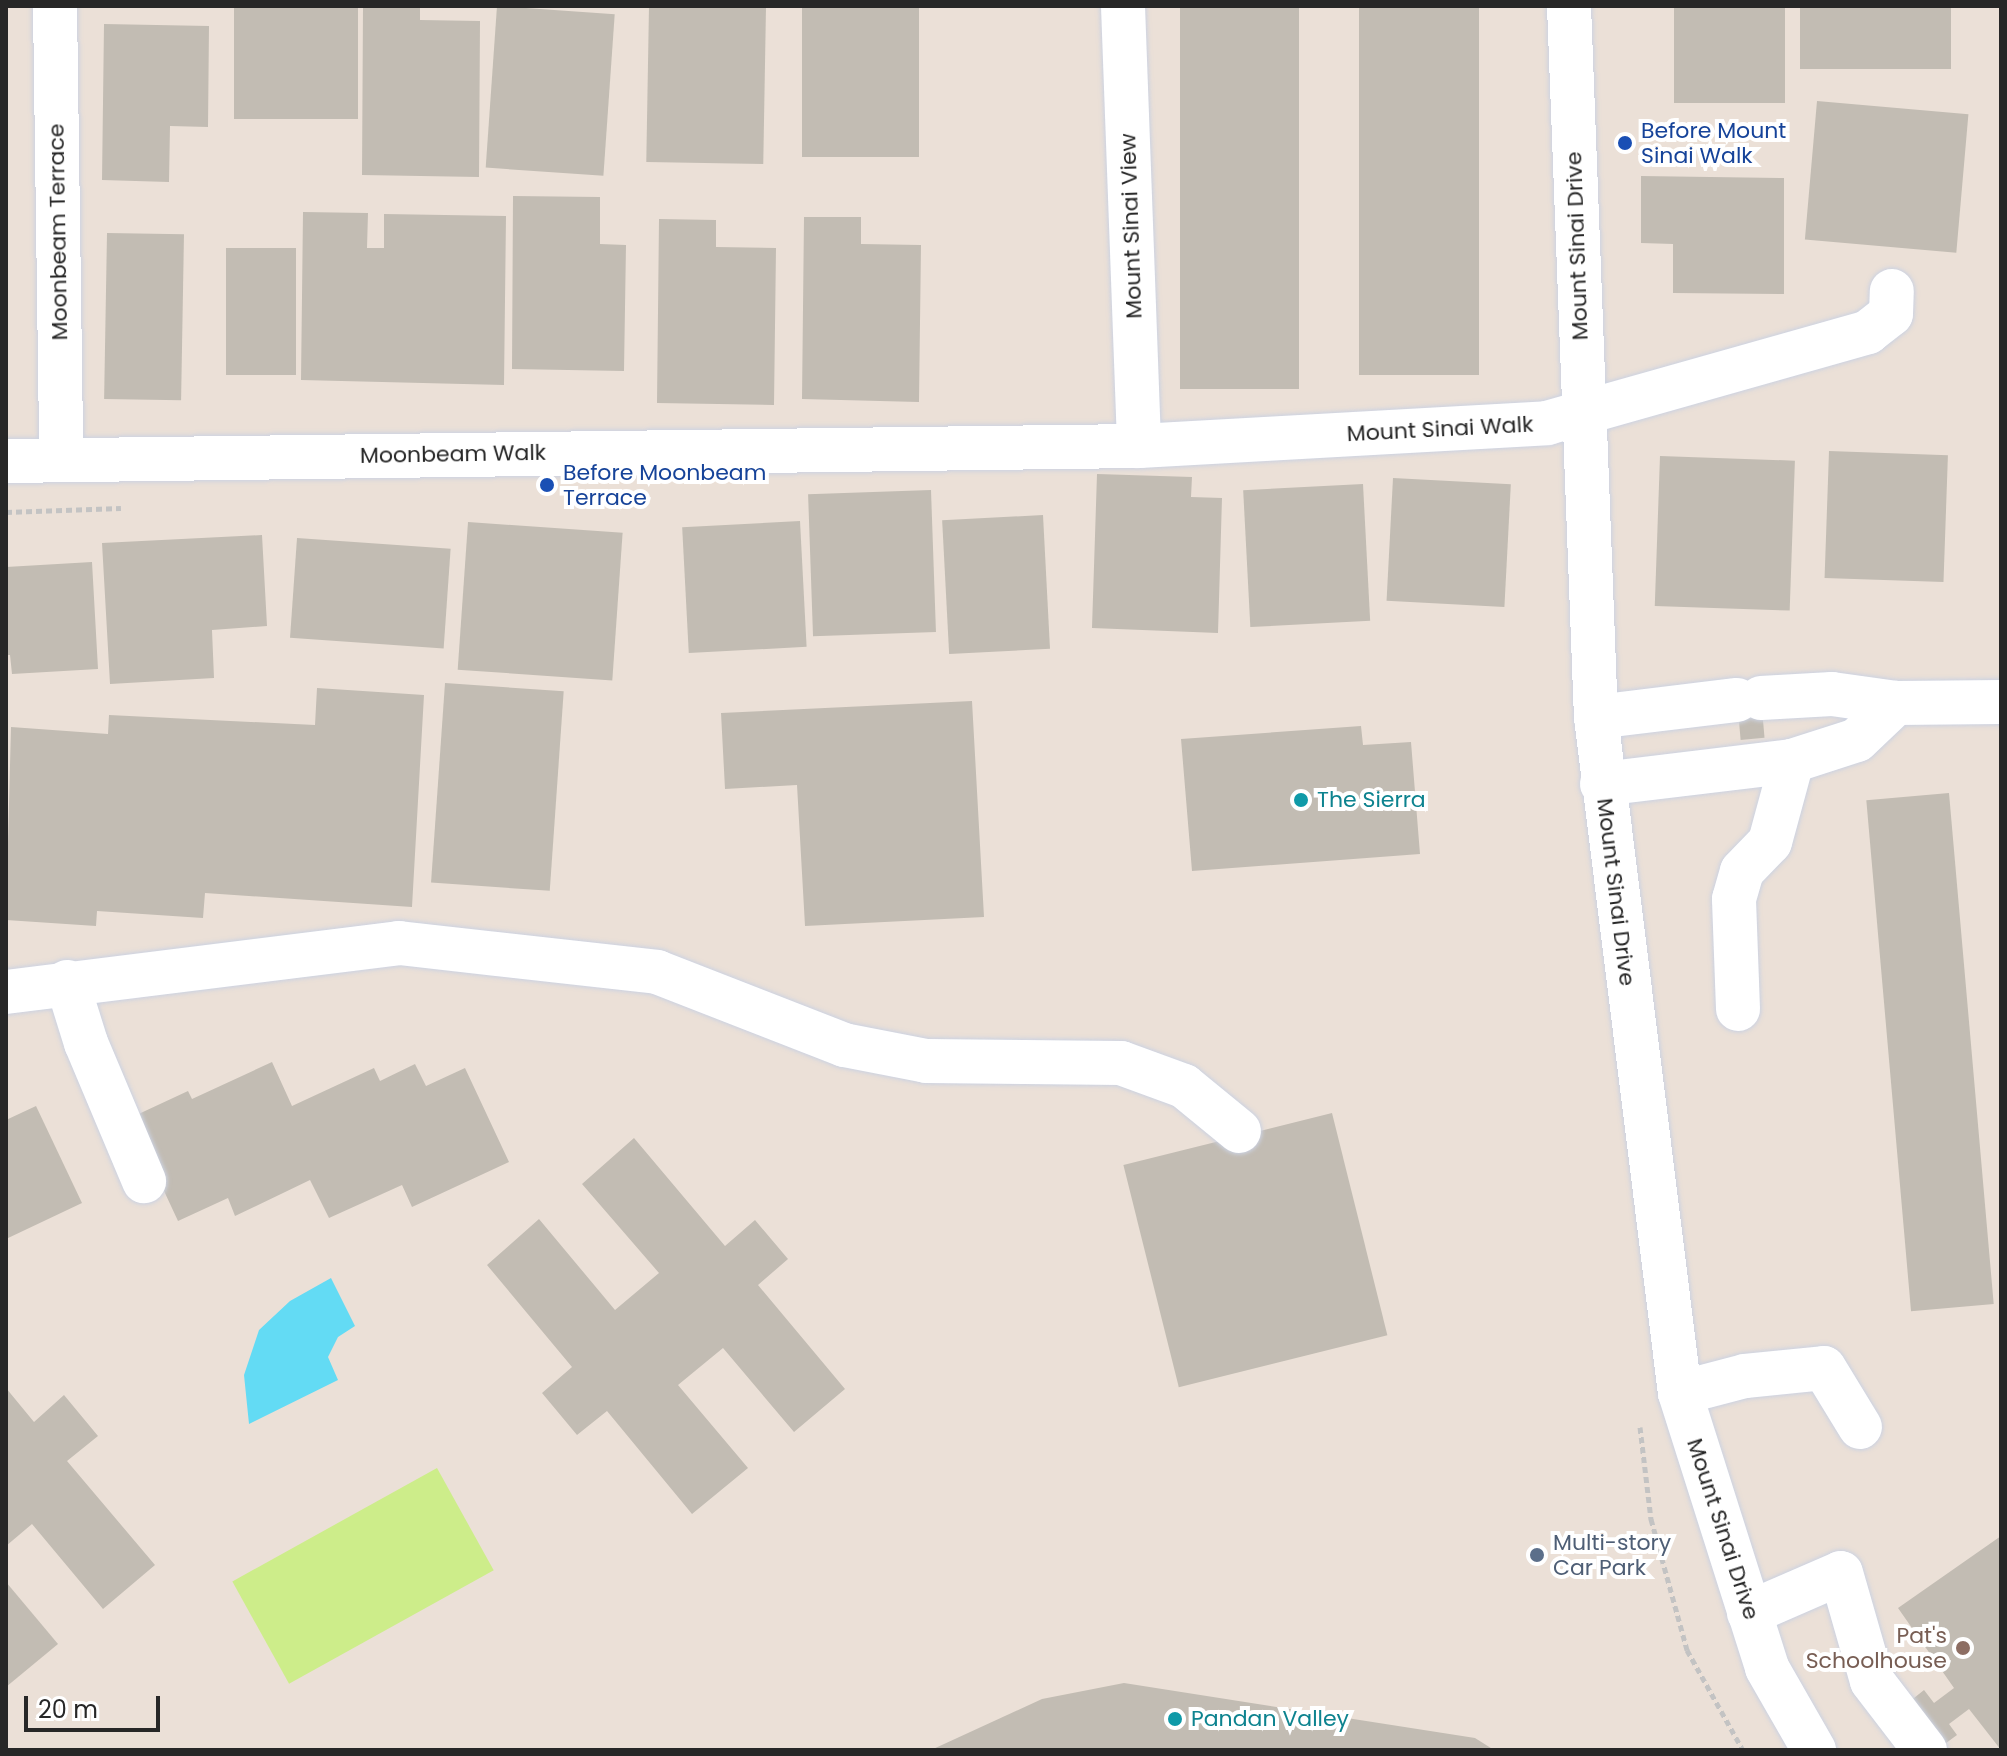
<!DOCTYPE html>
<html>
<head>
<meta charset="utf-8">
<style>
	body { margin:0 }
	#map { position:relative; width:2007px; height:1756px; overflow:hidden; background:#ebe0d7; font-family:Poppins,sans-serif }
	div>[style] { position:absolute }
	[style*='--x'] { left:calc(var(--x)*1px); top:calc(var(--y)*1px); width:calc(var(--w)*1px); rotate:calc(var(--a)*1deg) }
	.pitch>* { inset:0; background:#cded8a; transform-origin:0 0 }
	.water>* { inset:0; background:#63dbf4 }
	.building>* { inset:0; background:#c2bcb3; transform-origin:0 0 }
	.path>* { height:5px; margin-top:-2.5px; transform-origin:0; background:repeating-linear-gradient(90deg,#c3c3c3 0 6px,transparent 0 10px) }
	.roads { filter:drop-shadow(0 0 2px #ccd2e1) drop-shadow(0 0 2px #ccd2e1) }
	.minor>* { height:44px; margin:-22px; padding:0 22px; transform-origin:22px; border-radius:22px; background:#fff }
	.dots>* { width:22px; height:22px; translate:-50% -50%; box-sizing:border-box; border:4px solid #fff; border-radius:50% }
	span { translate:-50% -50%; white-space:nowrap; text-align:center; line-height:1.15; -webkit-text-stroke:8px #fff; paint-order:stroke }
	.transit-label { font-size:22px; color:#164399 }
	.left { translate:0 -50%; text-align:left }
	.street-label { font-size:22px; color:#272727 }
	.culture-label { font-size:22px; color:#0d838f }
	.service-label { font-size:22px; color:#4e5e75 }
	.education-label { font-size:22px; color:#785e54 }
	.right { translate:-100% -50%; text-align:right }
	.frame { position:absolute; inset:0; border:8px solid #272727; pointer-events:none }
	.scale { position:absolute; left:24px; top:1696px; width:136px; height:36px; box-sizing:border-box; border:4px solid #272727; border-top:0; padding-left:10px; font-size:24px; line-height:28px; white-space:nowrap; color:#272727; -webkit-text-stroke:6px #fff; paint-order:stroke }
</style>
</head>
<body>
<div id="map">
	<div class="pitch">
		<i style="left:437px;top:1468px;width:117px;height:234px;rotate:61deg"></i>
	</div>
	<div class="water">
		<i style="clip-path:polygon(331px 1278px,355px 1326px,338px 1337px,328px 1357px,338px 1380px,249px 1424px,244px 1375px,259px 1330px,290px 1301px)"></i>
	</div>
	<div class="building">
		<i style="left:234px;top:6px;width:124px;height:113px"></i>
		<i style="clip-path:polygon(363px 6px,420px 6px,420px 20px,480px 21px,479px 177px,362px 175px)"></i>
		<i style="left:497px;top:6px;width:118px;height:162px;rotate:4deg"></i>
		<i style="left:649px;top:6px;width:117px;height:156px;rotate:1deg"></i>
		<i style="left:802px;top:6px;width:117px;height:151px"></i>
		<i style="left:1180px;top:6px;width:119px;height:383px"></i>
		<i style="left:1359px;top:6px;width:120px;height:369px"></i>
		<i style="left:1674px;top:6px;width:111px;height:97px"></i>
		<i style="left:1800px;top:6px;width:151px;height:63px"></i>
		<i style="clip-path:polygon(104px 24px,209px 26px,208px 127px,170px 126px,169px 182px,102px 180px)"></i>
		<i style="left:1817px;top:101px;width:152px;height:139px;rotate:5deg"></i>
		<i style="clip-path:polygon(1641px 176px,1784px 178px,1784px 294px,1673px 293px,1673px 244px,1641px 243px)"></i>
		<i style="clip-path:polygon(513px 196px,600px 197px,600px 244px,626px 245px,624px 371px,512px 369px)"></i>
		<i style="clip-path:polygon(303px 212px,368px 213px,367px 248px,384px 248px,384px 214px,506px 216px,504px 385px,301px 380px)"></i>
		<i style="clip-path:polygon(804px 217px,861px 217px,861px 244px,921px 245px,919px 402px,802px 399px)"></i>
		<i style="clip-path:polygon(659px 219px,716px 220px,716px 247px,776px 248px,774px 405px,657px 403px)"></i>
		<i style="left:107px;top:233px;width:77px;height:166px;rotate:1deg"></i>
		<i style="left:226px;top:248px;width:70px;height:127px"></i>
		<i style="left:1829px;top:451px;width:119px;height:127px;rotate:2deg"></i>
		<i style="left:1660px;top:456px;width:135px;height:150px;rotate:2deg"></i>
		<i style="clip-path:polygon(1097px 474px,1192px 477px,1191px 497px,1222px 498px,1218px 633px,1092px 628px)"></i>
		<i style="left:1393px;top:478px;width:118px;height:123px;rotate:3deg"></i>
		<i style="left:1363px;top:484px;width:137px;height:120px;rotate:87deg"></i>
		<i style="left:931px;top:490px;width:142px;height:123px;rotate:88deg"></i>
		<i style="left:1043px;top:515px;width:134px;height:101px;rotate:87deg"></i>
		<i style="left:800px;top:521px;width:126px;height:118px;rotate:87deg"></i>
		<i style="left:468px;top:522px;width:155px;height:148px;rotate:4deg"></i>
		<i style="clip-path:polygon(262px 535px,267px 626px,212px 630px,214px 678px,110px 684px,102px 543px)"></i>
		<i style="left:297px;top:538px;width:154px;height:100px;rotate:4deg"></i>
		<i style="clip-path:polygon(92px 562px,98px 669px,12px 674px,10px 655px,6px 655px,6px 567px)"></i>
		<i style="left:445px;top:683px;width:119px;height:200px;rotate:4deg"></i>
		<i style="left:1760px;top:686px;width:52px;height:24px;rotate:85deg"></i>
		<i style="clip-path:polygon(317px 688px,424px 695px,412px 907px,205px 893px,203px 918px,97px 911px,96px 926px,6px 920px,11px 727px,108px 734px,109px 715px,315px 725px)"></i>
		<i style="clip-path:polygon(972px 701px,984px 917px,805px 926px,797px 785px,725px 789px,721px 713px)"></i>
		<i style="clip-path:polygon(1361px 726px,1363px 745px,1411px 742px,1420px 854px,1192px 871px,1181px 739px)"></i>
		<i style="left:1949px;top:793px;width:513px;height:83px;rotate:85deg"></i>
		<i style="clip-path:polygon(272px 1062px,292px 1106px,374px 1068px,380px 1081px,415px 1064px,426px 1086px,465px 1068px,509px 1162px,412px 1207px,402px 1185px,329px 1218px,310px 1180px,235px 1216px,228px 1198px,178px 1221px,130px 1118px,188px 1091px,192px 1099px)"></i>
		<i style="clip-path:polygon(36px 1106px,82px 1203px,6px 1239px,6px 1120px)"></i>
		<i style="left:1332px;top:1113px;width:229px;height:215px;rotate:76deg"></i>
		<i style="clip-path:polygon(634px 1138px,725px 1246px,755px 1220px,788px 1259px,758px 1285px,845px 1389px,794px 1432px,723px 1348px,678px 1385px,748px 1468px,692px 1514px,607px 1411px,577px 1435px,542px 1393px,572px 1367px,487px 1265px,539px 1219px,615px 1310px,659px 1273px,582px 1184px)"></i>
		<i style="clip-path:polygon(6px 1388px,34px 1422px,64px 1395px,98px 1436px,67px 1461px,155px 1565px,103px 1609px,32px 1524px,6px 1546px)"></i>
		<i style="clip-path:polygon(2001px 1536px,2001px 1750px,1969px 1709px,1949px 1724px,1957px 1735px,1942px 1746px,1909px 1702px,1924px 1690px,1934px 1703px,1954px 1688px,1898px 1608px)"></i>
		<i style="clip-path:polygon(6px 1582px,58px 1644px,6px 1687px)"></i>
		<i style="clip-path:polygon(1124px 1683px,1475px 1738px,1494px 1750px,931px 1750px,1042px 1699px)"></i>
	</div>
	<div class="path">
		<i style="--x:6;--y:512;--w:115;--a:-2"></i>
		<i style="--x:1640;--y:1427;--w:93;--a:83.2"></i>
		<i style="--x:1651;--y:1519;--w:136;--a:74.6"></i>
		<i style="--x:1687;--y:1650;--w:115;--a:60.8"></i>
	</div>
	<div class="roads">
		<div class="minor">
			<i style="--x:55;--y:6;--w:453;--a:89.2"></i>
			<i style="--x:1123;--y:6;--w:440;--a:87.9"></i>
			<i style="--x:1569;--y:6;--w:712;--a:87.83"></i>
			<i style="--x:1596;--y:717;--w:681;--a:82.92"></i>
			<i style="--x:1680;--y:1393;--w:288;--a:72.4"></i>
			<i style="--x:1767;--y:1668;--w:95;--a:60.2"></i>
			<i style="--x:6;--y:461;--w:1133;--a:-0.76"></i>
			<i style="--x:1139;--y:446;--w:409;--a:-3.2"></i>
			<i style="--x:1547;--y:423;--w:334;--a:-15.8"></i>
			<i style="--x:1868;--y:332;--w:29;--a:-38"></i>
			<i style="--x:1891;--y:314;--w:23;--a:-88"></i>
			<i style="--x:1761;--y:698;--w:71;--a:-3.2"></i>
			<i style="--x:1832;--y:694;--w:65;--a:8"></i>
			<i style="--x:1896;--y:703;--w:105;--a:-0.5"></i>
			<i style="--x:1596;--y:717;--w:142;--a:-6.9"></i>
			<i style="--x:1602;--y:784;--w:191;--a:-6.9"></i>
			<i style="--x:1792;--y:761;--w:68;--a:-17.9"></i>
			<i style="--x:1857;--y:740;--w:54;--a:-43.5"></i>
			<i style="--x:67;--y:982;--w:64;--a:72.7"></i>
			<i style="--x:86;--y:1043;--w:150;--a:67.2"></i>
			<i style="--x:6;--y:992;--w:396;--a:-7.1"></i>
			<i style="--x:399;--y:943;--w:260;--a:6.4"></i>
			<i style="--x:657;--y:972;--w:201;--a:21.3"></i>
			<i style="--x:844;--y:1045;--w:84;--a:11"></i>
			<i style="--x:926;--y:1061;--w:195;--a:0.6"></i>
			<i style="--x:1121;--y:1063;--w:67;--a:20.1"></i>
			<i style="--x:1184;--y:1086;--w:71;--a:39.3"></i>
			<i style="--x:1738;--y:1009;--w:110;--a:-92.1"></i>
			<i style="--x:1734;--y:899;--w:29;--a:-74"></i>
			<i style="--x:1742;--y:871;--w:40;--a:-46"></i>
			<i style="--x:1770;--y:842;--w:84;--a:-74.8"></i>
			<i style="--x:1680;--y:1393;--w:67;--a:-14.7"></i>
			<i style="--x:1745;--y:1376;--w:79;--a:-5.8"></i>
			<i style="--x:1824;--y:1368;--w:69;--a:58.6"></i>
			<i style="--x:1749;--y:1613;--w:100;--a:-23.5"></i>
			<i style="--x:1841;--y:1573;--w:112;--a:74"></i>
			<i style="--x:1872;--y:1681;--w:87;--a:52.5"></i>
		</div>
	</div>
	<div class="dots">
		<i style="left:1625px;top:143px;background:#1a4fb4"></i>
		<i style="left:547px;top:485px;background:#1a4fb4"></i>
		<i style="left:1301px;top:800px;background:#0f9aa8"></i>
		<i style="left:1537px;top:1555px;background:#5c6f8a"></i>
		<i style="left:1963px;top:1648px;background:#8d6e63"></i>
		<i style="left:1175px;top:1719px;background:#0f9aa8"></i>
	</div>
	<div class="transit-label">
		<span class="left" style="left:1641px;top:143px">Before Mount<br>Sinai Walk</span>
		<span class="left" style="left:563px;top:485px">Before Moonbeam<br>Terrace</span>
	</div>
	<div class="street-label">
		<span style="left:1131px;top:226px;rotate:-92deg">Mount Sinai View</span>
		<span style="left:58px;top:232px;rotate:-91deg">Moonbeam Terrace</span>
		<span style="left:1577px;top:246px;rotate:-92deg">Mount Sinai Drive</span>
		<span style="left:1440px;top:429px;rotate:-3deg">Mount Sinai Walk</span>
		<span style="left:453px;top:454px;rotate:-1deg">Moonbeam Walk</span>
		<span style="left:1616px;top:892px;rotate:83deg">Mount Sinai Drive</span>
		<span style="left:1723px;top:1529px;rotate:72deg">Mount Sinai Drive</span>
	</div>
	<div class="culture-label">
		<span class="left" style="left:1317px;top:800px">The Sierra</span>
		<span class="left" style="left:1191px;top:1719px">Pandan Valley</span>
	</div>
	<div class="service-label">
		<span class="left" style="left:1553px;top:1555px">Multi-story<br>Car Park</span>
	</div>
	<div class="education-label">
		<span class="right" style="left:1947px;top:1648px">Pat's<br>Schoolhouse</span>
	</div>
	<div class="frame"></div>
	<div class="scale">20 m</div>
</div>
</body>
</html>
